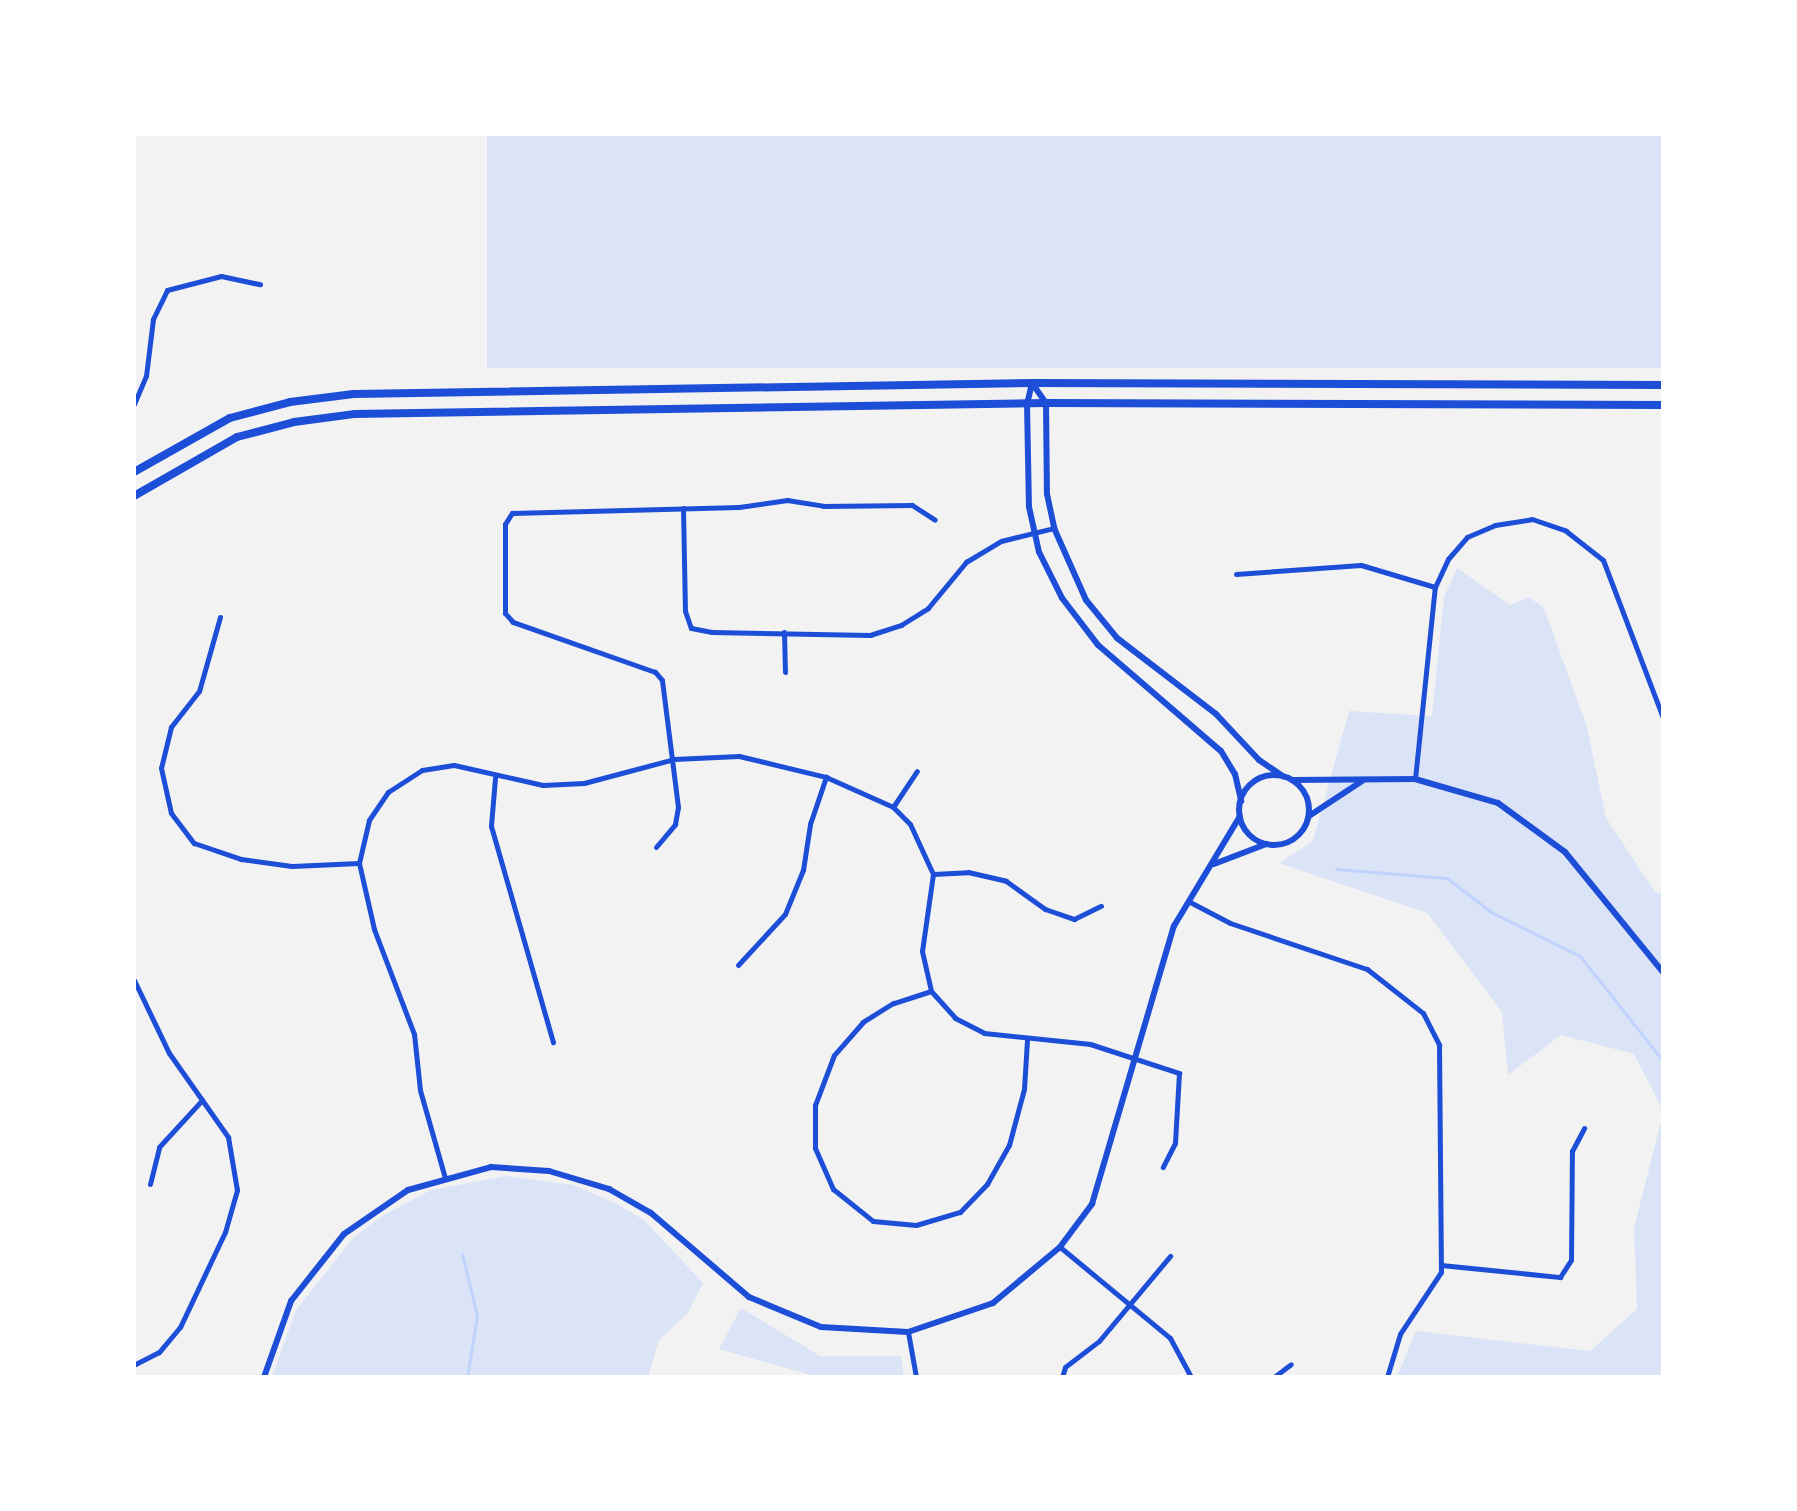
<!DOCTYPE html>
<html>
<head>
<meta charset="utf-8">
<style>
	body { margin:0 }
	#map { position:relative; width:1797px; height:1511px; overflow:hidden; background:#f2f2f2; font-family:"DejaVu Sans",sans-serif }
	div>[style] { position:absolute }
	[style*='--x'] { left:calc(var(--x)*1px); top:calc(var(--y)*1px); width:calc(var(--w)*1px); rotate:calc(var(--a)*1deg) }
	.green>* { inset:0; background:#dbe4f7; transform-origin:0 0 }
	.stream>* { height:3px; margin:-1.5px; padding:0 1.5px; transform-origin:1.5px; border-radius:1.5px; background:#bfd3fe }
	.minor>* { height:5px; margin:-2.5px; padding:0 2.5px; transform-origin:2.5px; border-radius:2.5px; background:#1d4ed8 }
	.tertiary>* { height:6px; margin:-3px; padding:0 3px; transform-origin:3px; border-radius:3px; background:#1d4ed8 }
	.tertiary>.ring { margin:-3px; padding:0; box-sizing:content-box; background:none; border:6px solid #1d4ed8; border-radius:50% }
	.trunk>* { height:8px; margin:-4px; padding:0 4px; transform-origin:4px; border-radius:4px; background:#1d4ed8 }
	span { translate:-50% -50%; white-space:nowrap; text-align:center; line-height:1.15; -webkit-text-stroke:8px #fff; paint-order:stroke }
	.frame { position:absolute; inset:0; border:136px solid #fff; pointer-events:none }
</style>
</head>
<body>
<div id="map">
	<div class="green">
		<i style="left:487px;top:134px;width:1176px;height:234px"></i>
		<i style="clip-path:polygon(1457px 568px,1510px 605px,1529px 597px,1544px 608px,1587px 727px,1606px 818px,1655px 892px,1663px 894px,1663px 1111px,1634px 1054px,1561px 1035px,1508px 1075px,1502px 1012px,1427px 913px,1279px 863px,1313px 841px,1349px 711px,1432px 716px,1444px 597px)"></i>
		<i style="clip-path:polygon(1663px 1113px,1663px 1377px,1397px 1377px,1416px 1331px,1590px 1351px,1637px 1309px,1634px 1228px)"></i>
		<i style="clip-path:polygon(506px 1176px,573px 1185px,617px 1204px,644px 1220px,703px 1283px,688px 1313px,659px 1340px,648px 1377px,272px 1377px,296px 1310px,353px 1238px,382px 1216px,431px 1190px)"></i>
		<i style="clip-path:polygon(741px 1308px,820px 1356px,901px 1356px,904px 1377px,818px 1377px,719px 1349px)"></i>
	</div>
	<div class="stream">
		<i style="--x:1336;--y:869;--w:111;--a:4.6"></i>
		<i style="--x:1447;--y:878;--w:56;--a:37.7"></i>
		<i style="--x:1491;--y:912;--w:99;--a:26.3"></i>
		<i style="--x:1580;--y:956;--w:134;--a:51.7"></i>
		<i style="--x:462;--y:1254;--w:64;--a:76.4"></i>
		<i style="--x:477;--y:1316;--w:62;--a:99.3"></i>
	</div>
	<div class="minor">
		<i style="--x:134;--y:404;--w:30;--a:-67"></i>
		<i style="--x:146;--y:376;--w:57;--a:-83"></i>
		<i style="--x:153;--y:319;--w:32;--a:-64"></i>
		<i style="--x:167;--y:290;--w:56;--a:-14.5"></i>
		<i style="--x:221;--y:276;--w:40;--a:12"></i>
		<i style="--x:683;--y:508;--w:103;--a:88.9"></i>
		<i style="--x:685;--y:611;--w:18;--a:71"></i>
		<i style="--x:691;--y:628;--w:21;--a:11"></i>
		<i style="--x:712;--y:632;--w:158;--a:1.1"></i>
		<i style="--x:870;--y:635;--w:33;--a:-18"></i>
		<i style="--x:901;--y:625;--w:32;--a:-32"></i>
		<i style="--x:928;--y:608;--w:60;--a:-50.4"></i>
		<i style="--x:966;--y:562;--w:41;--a:-31"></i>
		<i style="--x:1001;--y:541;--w:55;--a:-13.8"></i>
		<i style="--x:1236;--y:574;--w:125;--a:-4.1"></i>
		<i style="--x:1361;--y:565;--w:77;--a:16.6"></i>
		<i style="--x:220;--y:617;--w:77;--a:105.8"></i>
		<i style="--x:199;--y:691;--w:46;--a:127.9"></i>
		<i style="--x:171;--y:727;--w:42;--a:103.7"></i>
		<i style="--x:161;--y:768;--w:46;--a:77.5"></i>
		<i style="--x:171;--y:813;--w:38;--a:53"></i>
		<i style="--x:194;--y:843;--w:50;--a:18.8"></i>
		<i style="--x:241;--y:859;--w:51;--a:7.8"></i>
		<i style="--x:292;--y:866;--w:67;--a:-2.6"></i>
		<i style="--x:784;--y:632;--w:40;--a:88.6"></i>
		<i style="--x:495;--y:778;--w:48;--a:94.8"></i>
		<i style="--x:491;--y:826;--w:225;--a:74"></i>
		<i style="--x:1415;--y:779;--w:193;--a:-84.1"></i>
		<i style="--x:1435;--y:587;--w:31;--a:-65"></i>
		<i style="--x:1448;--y:559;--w:29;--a:-49"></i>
		<i style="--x:1467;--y:537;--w:30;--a:-23"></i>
		<i style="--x:1495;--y:525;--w:37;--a:-9"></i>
		<i style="--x:1532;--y:519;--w:36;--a:19"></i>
		<i style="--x:1566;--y:531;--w:47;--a:38.1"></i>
		<i style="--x:1603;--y:560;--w:169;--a:69.2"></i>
		<i style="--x:893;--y:807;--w:43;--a:-56.3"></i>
		<i style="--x:656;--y:847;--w:30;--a:-50"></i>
		<i style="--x:675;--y:824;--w:17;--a:-80"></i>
		<i style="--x:678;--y:807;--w:128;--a:-97.2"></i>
		<i style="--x:662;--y:680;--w:11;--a:-131"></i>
		<i style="--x:655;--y:672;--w:151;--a:-160.6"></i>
		<i style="--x:513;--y:622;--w:12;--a:-132"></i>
		<i style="--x:505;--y:613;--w:89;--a:-90"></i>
		<i style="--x:505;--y:524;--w:13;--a:-58"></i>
		<i style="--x:512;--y:513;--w:227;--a:-1.5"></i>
		<i style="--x:739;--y:507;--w:49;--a:-8.3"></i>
		<i style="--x:787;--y:500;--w:36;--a:9"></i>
		<i style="--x:823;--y:506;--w:89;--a:-0.6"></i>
		<i style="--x:912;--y:505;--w:27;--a:33"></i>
		<i style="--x:933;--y:874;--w:35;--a:-3"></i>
		<i style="--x:968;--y:872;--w:39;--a:13"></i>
		<i style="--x:1006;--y:881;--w:48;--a:35.7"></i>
		<i style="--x:1045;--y:909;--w:31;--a:19"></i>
		<i style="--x:1074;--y:919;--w:30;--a:-26"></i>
		<i style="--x:1188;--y:901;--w:47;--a:27.6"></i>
		<i style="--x:1230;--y:923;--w:145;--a:18.6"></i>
		<i style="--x:1367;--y:969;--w:71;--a:38.2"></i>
		<i style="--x:1423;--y:1013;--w:36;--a:63"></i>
		<i style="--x:1439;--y:1045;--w:227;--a:89.5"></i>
		<i style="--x:1441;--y:1272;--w:74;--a:123.5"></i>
		<i style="--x:1400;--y:1334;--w:45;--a:106.8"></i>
		<i style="--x:738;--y:965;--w:69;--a:-47.3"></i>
		<i style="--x:785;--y:914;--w:48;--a:-67.8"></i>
		<i style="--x:803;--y:870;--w:47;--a:-81.3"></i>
		<i style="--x:810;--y:824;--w:50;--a:-71.2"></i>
		<i style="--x:134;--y:980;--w:81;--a:64.4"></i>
		<i style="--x:169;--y:1053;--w:103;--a:54.9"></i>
		<i style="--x:228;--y:1137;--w:54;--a:80.4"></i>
		<i style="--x:237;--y:1190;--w:44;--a:105.9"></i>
		<i style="--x:225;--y:1232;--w:105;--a:115.3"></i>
		<i style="--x:180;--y:1327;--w:33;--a:130"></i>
		<i style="--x:159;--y:1352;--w:28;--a:153"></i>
		<i style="--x:931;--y:991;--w:40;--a:162"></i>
		<i style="--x:893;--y:1003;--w:36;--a:148"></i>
		<i style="--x:863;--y:1022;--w:44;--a:131.3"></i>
		<i style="--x:834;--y:1055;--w:53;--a:110.8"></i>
		<i style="--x:815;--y:1105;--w:43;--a:90"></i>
		<i style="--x:815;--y:1148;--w:45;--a:66.3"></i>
		<i style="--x:833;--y:1189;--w:51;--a:38.7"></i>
		<i style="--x:873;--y:1221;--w:43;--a:5.3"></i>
		<i style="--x:916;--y:1225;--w:46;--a:-16.5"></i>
		<i style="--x:960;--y:1212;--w:39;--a:-46"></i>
		<i style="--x:987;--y:1184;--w:45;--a:-60.6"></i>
		<i style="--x:1009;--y:1145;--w:58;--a:-75"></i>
		<i style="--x:1024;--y:1089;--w:49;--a:-86.5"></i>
		<i style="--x:445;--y:1178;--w:91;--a:-105.9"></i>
		<i style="--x:420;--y:1090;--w:56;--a:-96.1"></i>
		<i style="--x:414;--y:1034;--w:112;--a:-110.9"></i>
		<i style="--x:374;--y:929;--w:68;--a:-102.8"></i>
		<i style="--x:359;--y:863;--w:44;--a:-76.9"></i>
		<i style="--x:369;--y:820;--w:34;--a:-56"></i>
		<i style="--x:388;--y:792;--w:40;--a:-32.9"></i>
		<i style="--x:422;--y:770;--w:32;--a:-9"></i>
		<i style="--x:454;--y:765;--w:91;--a:12.7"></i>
		<i style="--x:543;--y:785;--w:41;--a:-2.8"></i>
		<i style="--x:584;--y:783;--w:93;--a:-14.9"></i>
		<i style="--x:674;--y:759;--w:65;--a:-2.6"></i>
		<i style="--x:739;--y:756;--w:89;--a:13.6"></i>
		<i style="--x:826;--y:777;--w:73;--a:24.1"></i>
		<i style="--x:893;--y:807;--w:24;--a:45"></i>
		<i style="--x:910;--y:824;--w:55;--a:65.3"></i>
		<i style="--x:933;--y:874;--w:78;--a:98.1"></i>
		<i style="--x:922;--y:951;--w:41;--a:77.3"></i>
		<i style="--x:931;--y:991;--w:36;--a:48"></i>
		<i style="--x:955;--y:1018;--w:33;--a:27"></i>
		<i style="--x:984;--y:1033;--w:107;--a:5.9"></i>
		<i style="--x:1090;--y:1044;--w:94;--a:18"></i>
		<i style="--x:1179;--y:1073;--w:70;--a:93.3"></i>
		<i style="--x:1175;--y:1143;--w:27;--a:117"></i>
		<i style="--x:150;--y:1184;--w:38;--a:-76"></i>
		<i style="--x:159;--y:1147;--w:64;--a:-47.5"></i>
		<i style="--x:1060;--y:1247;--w:143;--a:39.6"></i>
		<i style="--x:1170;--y:1338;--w:44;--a:61.7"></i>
		<i style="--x:1441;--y:1265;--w:120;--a:5.8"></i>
		<i style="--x:1560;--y:1277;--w:20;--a:-57"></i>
		<i style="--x:1571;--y:1260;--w:109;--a:-89.5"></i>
		<i style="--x:1572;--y:1151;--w:26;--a:-62"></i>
		<i style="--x:908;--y:1332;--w:46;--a:79.9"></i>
		<i style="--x:1062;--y:1377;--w:10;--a:-73"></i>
		<i style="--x:1065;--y:1367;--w:43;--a:-37.4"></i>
		<i style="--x:1099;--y:1341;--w:111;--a:-50.1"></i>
		<i style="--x:1274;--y:1377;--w:21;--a:-37"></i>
	</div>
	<div class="tertiary">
		<i style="--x:1032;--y:383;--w:22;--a:103"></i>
		<i style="--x:1027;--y:404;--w:103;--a:88.9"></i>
		<i style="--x:1029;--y:507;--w:46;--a:77.5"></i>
		<i style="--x:1039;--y:552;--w:51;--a:63.4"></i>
		<i style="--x:1062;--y:598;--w:59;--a:52.5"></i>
		<i style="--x:1098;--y:645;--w:162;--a:40.8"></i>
		<i style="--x:1221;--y:751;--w:27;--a:59"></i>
		<i style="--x:1235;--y:774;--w:28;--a:77"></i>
		<i style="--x:1032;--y:383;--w:24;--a:55"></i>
		<i style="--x:1046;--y:403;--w:91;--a:89.4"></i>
		<i style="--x:1047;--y:494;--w:35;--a:78"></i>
		<i style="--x:1054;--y:528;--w:79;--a:66"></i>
		<i style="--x:1086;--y:600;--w:49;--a:50.8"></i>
		<i style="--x:1117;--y:638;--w:125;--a:37.5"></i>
		<i style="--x:1216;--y:714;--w:63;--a:46.9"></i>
		<i style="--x:1259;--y:760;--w:29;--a:34"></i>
		<i class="ring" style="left:1239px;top:775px;width:64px;height:64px"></i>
		<i style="--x:1292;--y:780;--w:123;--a:-0.5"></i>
		<i style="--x:1415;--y:779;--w:86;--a:16.1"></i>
		<i style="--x:1498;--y:803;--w:83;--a:36.2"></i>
		<i style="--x:1565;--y:852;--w:155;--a:50.8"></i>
		<i style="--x:1309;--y:816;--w:64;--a:-33.4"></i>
		<i style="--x:1214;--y:864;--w:56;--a:-21"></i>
		<i style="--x:264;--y:1377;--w:81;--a:-70.4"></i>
		<i style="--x:291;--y:1301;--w:85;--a:-51.7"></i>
		<i style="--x:344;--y:1234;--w:78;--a:-34.5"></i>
		<i style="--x:408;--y:1190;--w:86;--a:-15.5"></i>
		<i style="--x:491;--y:1167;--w:58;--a:3.9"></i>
		<i style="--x:549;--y:1171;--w:63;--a:16.7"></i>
		<i style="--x:609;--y:1189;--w:48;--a:29.7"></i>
		<i style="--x:651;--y:1213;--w:129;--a:40.6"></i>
		<i style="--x:749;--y:1297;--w:78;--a:22.6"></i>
		<i style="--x:821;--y:1327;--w:87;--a:3.3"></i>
		<i style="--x:908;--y:1332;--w:90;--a:-18.8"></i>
		<i style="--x:993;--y:1303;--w:87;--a:-39.9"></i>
		<i style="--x:1060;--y:1247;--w:54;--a:-53.3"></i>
		<i style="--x:1092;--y:1204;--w:290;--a:-73.6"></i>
		<i style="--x:1174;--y:926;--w:128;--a:-59"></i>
	</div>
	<div class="trunk">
		<i style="--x:134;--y:472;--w:110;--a:-29.4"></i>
		<i style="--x:230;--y:418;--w:62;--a:-14.9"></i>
		<i style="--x:290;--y:402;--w:64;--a:-7.1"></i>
		<i style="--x:354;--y:394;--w:678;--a:-0.93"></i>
		<i style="--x:1032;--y:383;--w:631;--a:0.18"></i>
		<i style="--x:134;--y:496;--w:119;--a:-29.8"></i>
		<i style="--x:237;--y:437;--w:59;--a:-14.7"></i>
		<i style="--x:294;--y:422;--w:62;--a:-7.5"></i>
		<i style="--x:355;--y:414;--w:691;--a:-0.91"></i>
		<i style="--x:1046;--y:403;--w:617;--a:0.19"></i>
	</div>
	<div class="frame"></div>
</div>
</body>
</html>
